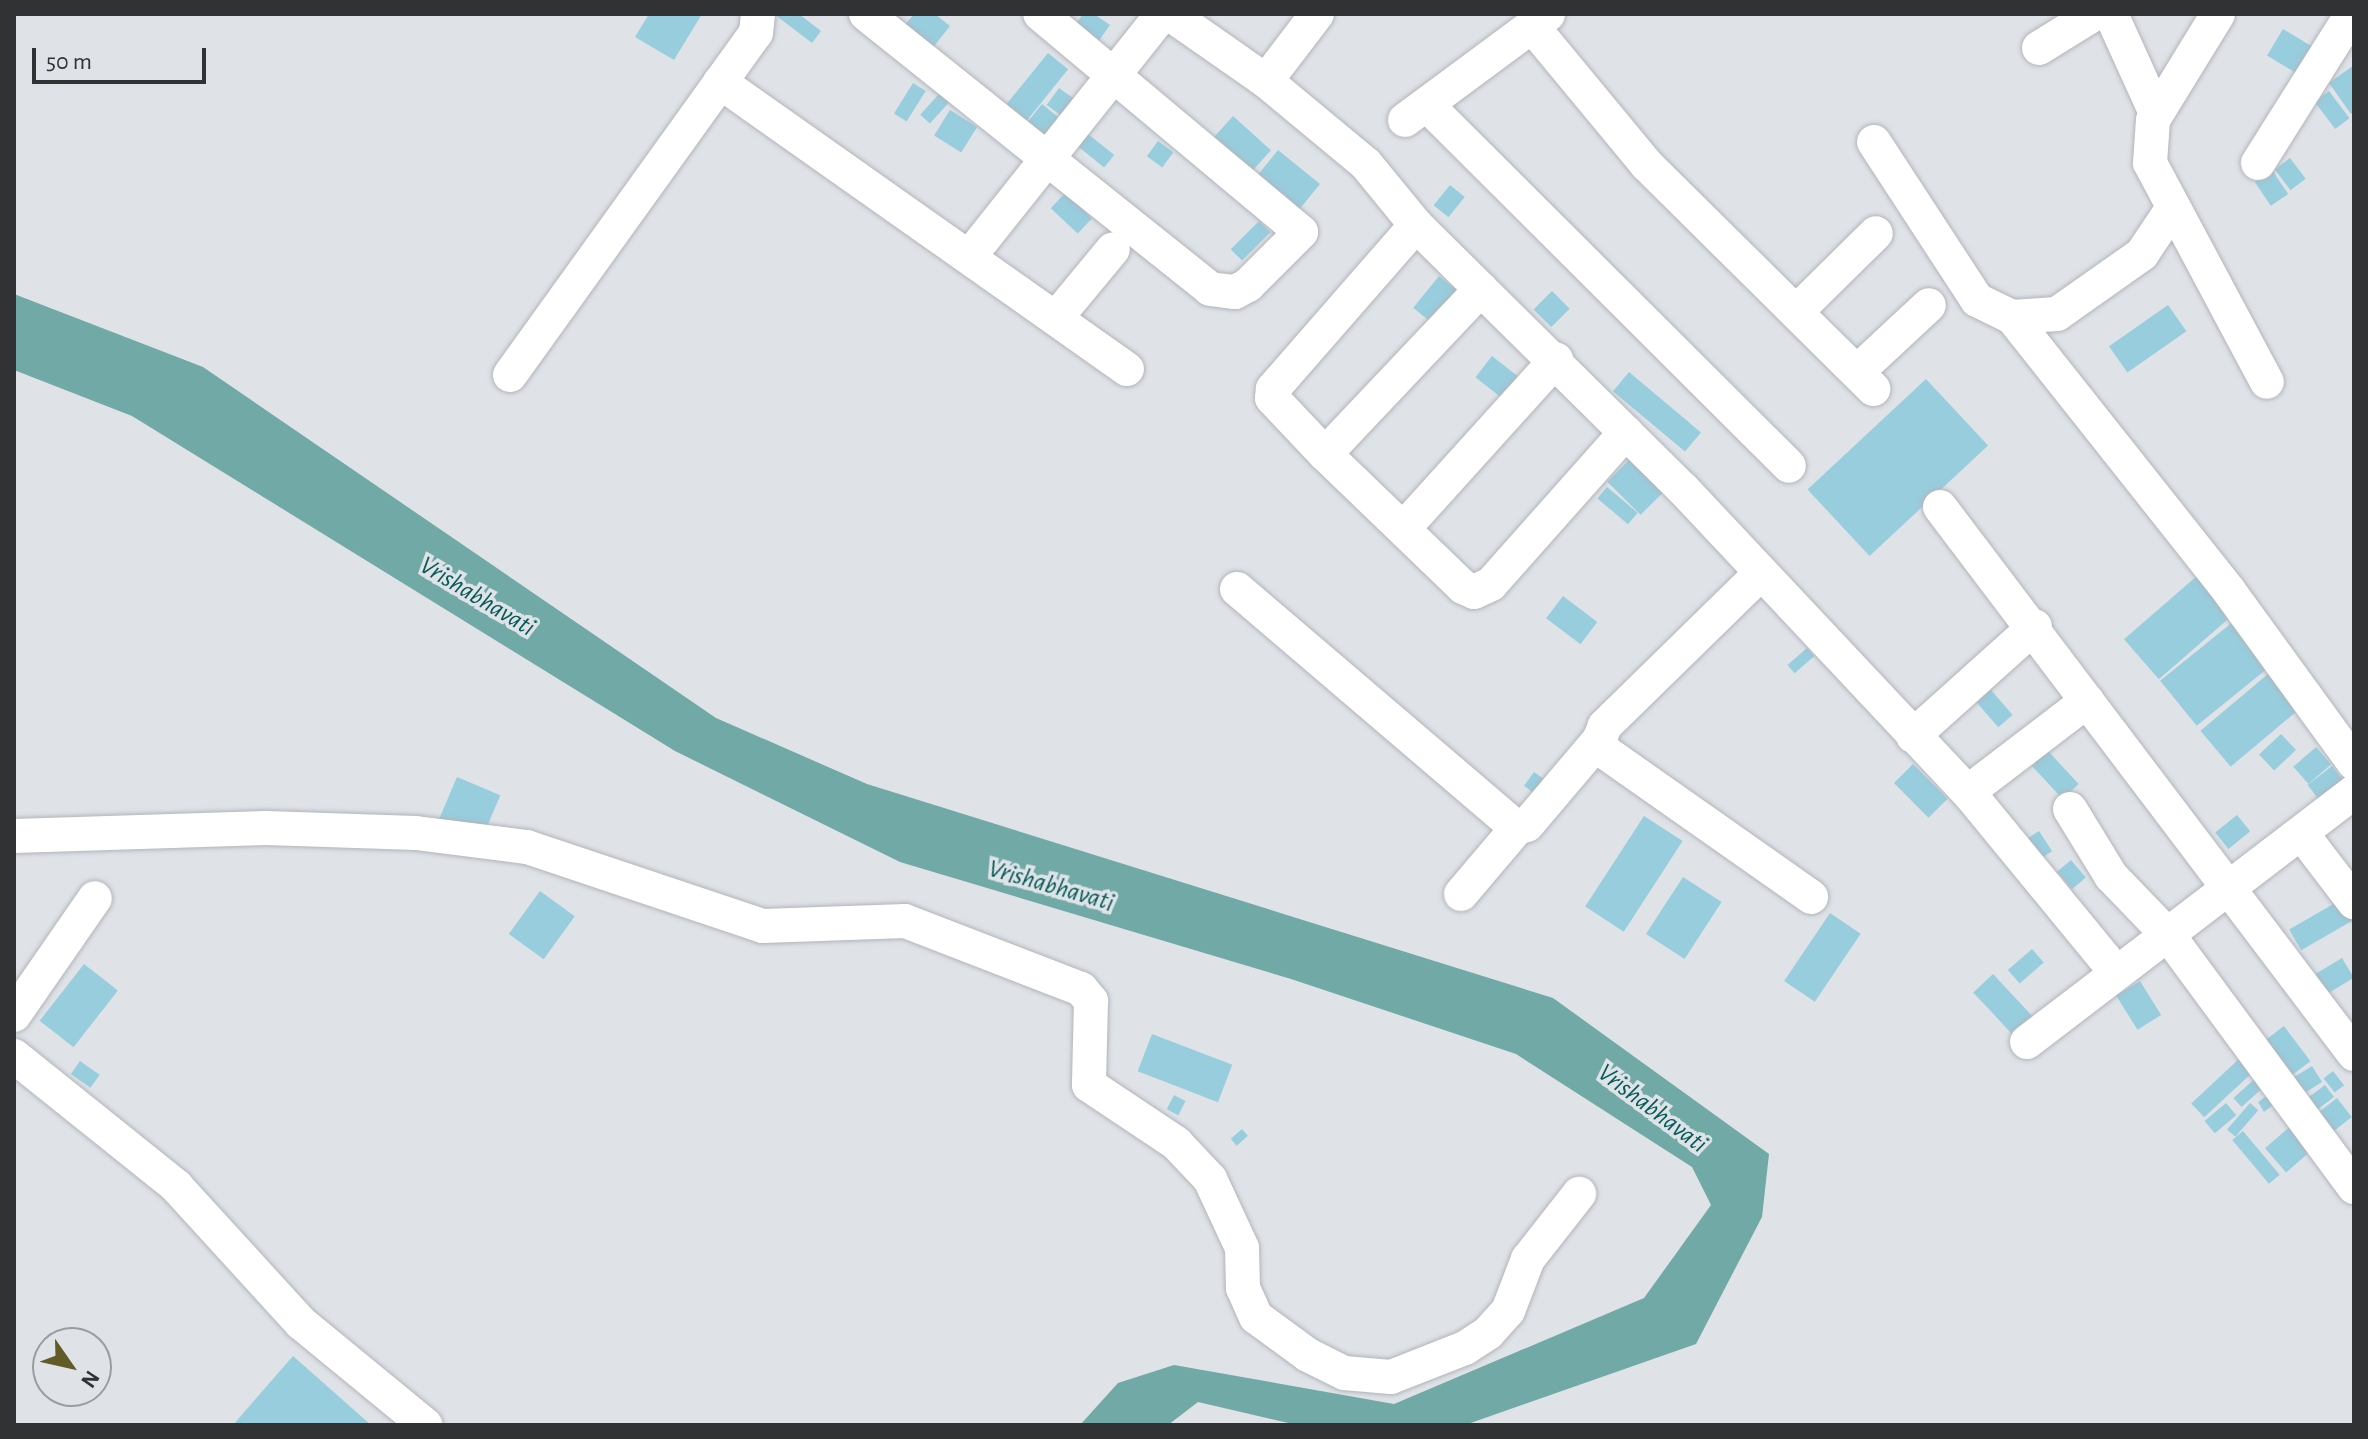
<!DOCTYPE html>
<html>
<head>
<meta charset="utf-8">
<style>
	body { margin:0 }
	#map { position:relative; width:2368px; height:1439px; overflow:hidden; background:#dfe3e8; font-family:"Alegreya Sans",sans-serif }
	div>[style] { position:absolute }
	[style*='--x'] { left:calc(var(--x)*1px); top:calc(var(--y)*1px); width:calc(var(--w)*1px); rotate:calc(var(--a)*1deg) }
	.water>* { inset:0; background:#70a9a6 }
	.building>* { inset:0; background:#98cdde; transform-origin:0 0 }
	.roads { filter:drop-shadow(0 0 2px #b1b5ba) drop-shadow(0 0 2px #b1b5ba) }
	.minor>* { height:34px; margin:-17px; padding:0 17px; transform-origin:17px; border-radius:17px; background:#fff }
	span { translate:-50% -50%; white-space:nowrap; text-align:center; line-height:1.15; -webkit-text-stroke:7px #dfe3e8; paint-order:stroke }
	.water-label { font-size:26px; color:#055b58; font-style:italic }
	.frame { position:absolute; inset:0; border:16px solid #303234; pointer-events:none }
	.north { position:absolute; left:32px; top:1327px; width:80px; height:80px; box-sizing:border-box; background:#dfe3e8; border:2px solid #999ca0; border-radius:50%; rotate:124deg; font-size:22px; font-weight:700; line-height:32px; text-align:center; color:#303234 }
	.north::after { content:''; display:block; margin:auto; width:28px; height:36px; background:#635b27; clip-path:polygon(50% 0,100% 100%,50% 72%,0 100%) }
	.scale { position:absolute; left:32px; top:48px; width:174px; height:36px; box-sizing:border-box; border:4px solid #303234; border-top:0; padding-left:10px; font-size:24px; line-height:28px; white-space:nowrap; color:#303234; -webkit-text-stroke:6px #dfe3e8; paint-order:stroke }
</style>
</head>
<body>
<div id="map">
	<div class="water">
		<i style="clip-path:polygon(14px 294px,203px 367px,716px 718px,867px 784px,1553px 998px,1769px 1154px,1762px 1217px,1696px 1344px,1465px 1425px,1297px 1425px,1198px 1402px,1168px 1425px,1080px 1425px,1118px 1383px,1174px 1365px,1394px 1404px,1644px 1298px,1711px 1205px,1692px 1167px,1516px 1054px,1291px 979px,900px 862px,675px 751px,132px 416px,14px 370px)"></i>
	</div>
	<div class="building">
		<i style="clip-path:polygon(649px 14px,702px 14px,674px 60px,635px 37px)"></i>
		<i style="clip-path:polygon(774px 14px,799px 14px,821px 31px,812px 43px)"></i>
		<i style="clip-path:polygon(914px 14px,935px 14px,950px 26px,927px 55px,898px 33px)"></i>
		<i style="clip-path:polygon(1083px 14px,1094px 14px,1110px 25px,1098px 42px,1075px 25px)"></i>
		<i style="left:2283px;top:29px;width:44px;height:31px;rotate:31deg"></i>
		<i style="left:1048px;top:53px;width:26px;height:66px;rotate:39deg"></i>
		<i style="clip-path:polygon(2354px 65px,2354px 112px,2351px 114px,2329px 83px)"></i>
		<i style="left:913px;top:83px;width:15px;height:36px;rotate:32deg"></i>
		<i style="left:1059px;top:88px;width:32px;height:21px;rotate:36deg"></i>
		<i style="left:2329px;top:91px;width:34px;height:18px;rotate:53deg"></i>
		<i style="left:939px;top:94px;width:13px;height:28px;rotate:42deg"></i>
		<i style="left:1042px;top:104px;width:35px;height:35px;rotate:39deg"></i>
		<i style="left:950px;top:110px;width:32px;height:30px;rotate:32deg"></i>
		<i style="left:1233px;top:116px;width:51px;height:35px;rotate:42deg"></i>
		<i style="left:1087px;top:133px;width:35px;height:16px;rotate:39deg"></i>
		<i style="left:1158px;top:141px;width:19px;height:19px;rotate:36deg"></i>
		<i style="left:1278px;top:150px;width:54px;height:44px;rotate:39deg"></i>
		<i style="left:2290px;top:158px;width:26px;height:19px;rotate:53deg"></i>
		<i style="left:2272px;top:170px;width:29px;height:21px;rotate:56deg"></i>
		<i style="left:1450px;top:185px;width:19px;height:26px;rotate:39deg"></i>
		<i style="left:1065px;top:193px;width:37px;height:21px;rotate:43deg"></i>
		<i style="left:1259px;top:221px;width:16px;height:40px;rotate:45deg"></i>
		<i style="left:1439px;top:276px;width:33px;height:41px;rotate:39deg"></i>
		<i style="left:1552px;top:291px;width:25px;height:26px;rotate:45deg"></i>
		<i style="left:2168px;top:305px;width:32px;height:72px;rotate:55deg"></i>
		<i style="left:1492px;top:356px;width:34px;height:27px;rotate:38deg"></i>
		<i style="left:1629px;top:372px;width:94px;height:25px;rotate:40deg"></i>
		<i style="left:1926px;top:379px;width:91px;height:162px;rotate:47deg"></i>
		<i style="left:1630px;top:459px;width:47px;height:32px;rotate:45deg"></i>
		<i style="left:1607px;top:487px;width:40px;height:15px;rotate:40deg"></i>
		<i style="left:2198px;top:575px;width:53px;height:98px;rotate:49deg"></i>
		<i style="left:1563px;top:596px;width:43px;height:28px;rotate:37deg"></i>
		<i style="left:2234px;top:621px;width:58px;height:95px;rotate:51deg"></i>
		<i style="left:1807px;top:648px;width:11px;height:26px;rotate:49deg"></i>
		<i style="left:2274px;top:669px;width:47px;height:96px;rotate:50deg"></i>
		<i style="left:1991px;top:690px;width:33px;height:19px;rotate:49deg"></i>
		<i style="left:2281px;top:734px;width:22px;height:30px;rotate:47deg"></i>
		<i style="left:2316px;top:747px;width:23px;height:30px;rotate:49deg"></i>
		<i style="left:2048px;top:751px;width:45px;height:22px;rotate:47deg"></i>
		<i style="left:1913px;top:764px;width:49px;height:27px;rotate:45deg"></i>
		<i style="left:2332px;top:766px;width:18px;height:31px;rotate:52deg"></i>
		<i style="left:1534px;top:772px;width:22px;height:17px;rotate:36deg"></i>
		<i style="left:457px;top:777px;width:47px;height:46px;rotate:23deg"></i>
		<i style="left:2237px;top:815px;width:21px;height:28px;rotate:51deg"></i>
		<i style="left:1644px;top:816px;width:46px;height:108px;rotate:33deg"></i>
		<i style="left:2039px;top:831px;width:24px;height:24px;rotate:57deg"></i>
		<i style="left:2071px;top:860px;width:23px;height:18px;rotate:50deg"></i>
		<i style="left:1683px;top:877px;width:46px;height:68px;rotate:33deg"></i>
		<i style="left:540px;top:891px;width:43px;height:53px;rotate:36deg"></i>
		<i style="left:2342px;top:899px;width:24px;height:61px;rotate:60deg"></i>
		<i style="left:1830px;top:913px;width:37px;height:82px;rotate:34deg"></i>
		<i style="left:2032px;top:949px;width:18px;height:32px;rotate:49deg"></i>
		<i style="left:2342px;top:958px;width:23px;height:31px;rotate:59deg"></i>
		<i style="left:84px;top:964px;width:43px;height:72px;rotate:38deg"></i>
		<i style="left:1993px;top:974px;width:69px;height:27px;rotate:47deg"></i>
		<i style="left:2140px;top:981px;width:40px;height:28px;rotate:58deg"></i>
		<i style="left:2284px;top:1026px;width:44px;height:30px;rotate:53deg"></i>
		<i style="left:1152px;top:1034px;width:86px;height:40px;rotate:21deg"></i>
		<i style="left:2241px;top:1057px;width:19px;height:68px;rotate:47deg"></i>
		<i style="left:80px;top:1061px;width:24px;height:16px;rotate:35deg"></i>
		<i style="left:2312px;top:1066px;width:19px;height:31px;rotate:58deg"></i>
		<i style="left:2333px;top:1071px;width:18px;height:12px;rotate:52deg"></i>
		<i style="left:2258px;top:1076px;width:12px;height:33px;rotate:48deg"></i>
		<i style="left:2325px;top:1085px;width:15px;height:30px;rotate:53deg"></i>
		<i style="left:1174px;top:1095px;width:13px;height:16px;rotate:27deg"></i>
		<i style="clip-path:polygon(2268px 1095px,2274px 1104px,2264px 1112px,2258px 1102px)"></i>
		<i style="left:2337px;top:1098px;width:24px;height:31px;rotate:52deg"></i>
		<i style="left:2226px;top:1103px;width:16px;height:28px;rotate:50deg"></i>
		<i style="left:2250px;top:1103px;width:11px;height:35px;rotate:41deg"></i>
		<i style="left:2293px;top:1124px;width:32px;height:37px;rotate:49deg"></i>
		<i style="left:1242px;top:1129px;width:9px;height:15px;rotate:49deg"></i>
		<i style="left:2243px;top:1131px;width:57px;height:14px;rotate:50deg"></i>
		<i style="clip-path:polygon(293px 1356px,371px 1425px,233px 1425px)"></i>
	</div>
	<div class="roads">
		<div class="minor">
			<i style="--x:866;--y:14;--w:440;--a:38.6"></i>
			<i style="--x:1210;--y:289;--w:25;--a:7"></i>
			<i style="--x:1235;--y:292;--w:15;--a:-28"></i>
			<i style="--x:1248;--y:285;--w:75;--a:-45"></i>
			<i style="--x:1301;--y:232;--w:340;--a:-140.1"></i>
			<i style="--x:1170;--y:14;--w:117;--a:34.9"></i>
			<i style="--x:1317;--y:14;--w:84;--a:127.3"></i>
			<i style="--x:1266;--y:81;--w:130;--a:39.7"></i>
			<i style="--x:1366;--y:164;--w:79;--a:50.7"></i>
			<i style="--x:1416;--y:225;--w:375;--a:44.7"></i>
			<i style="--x:1683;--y:489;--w:416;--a:46.8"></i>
			<i style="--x:1968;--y:792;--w:233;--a:50.6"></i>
			<i style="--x:2111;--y:14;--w:109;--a:65.6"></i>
			<i style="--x:2218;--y:14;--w:124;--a:121.5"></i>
			<i style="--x:2153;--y:120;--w:43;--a:94"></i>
			<i style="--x:2150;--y:163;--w:248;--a:61.9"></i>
			<i style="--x:1532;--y:26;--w:179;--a:50.4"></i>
			<i style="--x:1646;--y:164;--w:320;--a:44.7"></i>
			<i style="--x:2039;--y:48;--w:65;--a:-31.7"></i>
			<i style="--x:720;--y:82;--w:498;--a:35.2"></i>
			<i style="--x:1427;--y:105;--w:511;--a:44.92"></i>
			<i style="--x:1405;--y:120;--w:178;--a:-36.5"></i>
			<i style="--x:1874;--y:142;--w:189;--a:56.9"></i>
			<i style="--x:1977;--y:300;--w:39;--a:26"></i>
			<i style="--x:2012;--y:317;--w:350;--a:51.6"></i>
			<i style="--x:2229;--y:591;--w:213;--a:54"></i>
			<i style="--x:2258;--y:163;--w:176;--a:-57.8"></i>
			<i style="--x:1416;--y:225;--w:218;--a:131.1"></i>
			<i style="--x:1273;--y:389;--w:9;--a:96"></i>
			<i style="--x:1272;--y:398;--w:77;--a:46.6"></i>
			<i style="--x:1325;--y:454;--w:192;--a:43.9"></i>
			<i style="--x:1463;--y:587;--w:12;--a:24"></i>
			<i style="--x:1474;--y:592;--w:19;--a:-25"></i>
			<i style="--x:1491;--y:584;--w:203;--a:-48.4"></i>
			<i style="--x:969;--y:257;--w:310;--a:-51.5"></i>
			<i style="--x:1796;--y:312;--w:112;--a:-44.6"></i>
			<i style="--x:2012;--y:317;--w:45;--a:-3.8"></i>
			<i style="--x:2057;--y:314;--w:104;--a:-35.2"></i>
			<i style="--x:2142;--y:254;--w:54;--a:-56.3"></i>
			<i style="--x:1056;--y:318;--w:89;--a:-50.4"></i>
			<i style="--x:1857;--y:372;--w:98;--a:-42.9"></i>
			<i style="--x:510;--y:375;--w:421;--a:-54.3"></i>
			<i style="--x:756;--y:33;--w:19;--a:-84"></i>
			<i style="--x:1325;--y:454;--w:227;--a:-46.6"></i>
			<i style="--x:1940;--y:507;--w:686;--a:52.88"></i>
			<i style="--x:1404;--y:528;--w:227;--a:-47.9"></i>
			<i style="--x:1761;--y:573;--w:219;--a:135.6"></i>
			<i style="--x:1605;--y:726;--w:15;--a:113"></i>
			<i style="--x:1599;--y:740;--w:13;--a:63"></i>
			<i style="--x:1605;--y:752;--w:252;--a:35.1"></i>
			<i style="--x:1237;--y:589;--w:368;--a:40.5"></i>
			<i style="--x:1517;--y:828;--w:10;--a:-17"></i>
			<i style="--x:1527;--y:825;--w:111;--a:-49.7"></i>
			<i style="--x:1913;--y:736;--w:164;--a:-42"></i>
			<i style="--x:1968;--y:792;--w:150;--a:-37.4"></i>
			<i style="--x:2070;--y:809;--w:79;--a:58.5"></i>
			<i style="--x:2111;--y:876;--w:83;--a:46"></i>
			<i style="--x:2169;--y:936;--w:312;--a:53.6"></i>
			<i style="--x:2302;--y:834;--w:86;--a:52.6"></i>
			<i style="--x:14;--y:836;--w:252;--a:-1.8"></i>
			<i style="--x:266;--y:828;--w:150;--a:1.9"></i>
			<i style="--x:416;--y:833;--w:112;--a:7.2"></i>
			<i style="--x:527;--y:847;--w:249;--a:18.5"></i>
			<i style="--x:763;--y:926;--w:142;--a:-2"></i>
			<i style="--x:905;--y:921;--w:189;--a:21.1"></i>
			<i style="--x:1081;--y:989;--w:16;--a:50"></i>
			<i style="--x:1091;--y:1001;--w:84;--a:91.4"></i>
			<i style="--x:1089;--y:1085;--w:105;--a:33.7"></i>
			<i style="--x:1176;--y:1143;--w:50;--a:46.6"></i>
			<i style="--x:1210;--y:1179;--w:76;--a:65.1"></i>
			<i style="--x:1242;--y:1248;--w:40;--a:88.6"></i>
			<i style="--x:1243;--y:1288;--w:32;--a:66"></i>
			<i style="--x:1256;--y:1317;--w:64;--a:36.2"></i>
			<i style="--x:1308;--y:1355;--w:40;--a:26.6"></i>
			<i style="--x:1344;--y:1373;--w:47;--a:4.9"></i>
			<i style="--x:1391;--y:1377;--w:79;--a:-21.4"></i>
			<i style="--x:1465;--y:1348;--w:27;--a:-33"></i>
			<i style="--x:1488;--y:1333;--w:30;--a:-48"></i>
			<i style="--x:1508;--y:1311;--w:56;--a:-69"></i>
			<i style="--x:1528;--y:1259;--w:83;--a:-51.9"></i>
			<i style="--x:1461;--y:894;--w:87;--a:-49.7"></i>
			<i style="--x:14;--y:1015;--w:142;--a:-55.3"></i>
			<i style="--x:2027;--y:1042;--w:412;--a:-37.4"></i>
			<i style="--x:14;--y:1056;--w:208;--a:38.7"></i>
			<i style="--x:176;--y:1186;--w:185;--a:47.6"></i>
			<i style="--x:301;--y:1323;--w:161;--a:39.4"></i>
		</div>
	</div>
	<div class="water-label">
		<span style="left:477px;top:597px;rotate:31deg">Vrishabhavati</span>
		<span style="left:1051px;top:886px;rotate:16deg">Vrishabhavati</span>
		<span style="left:1652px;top:1109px;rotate:37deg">Vrishabhavati</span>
	</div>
	<div class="frame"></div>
	<div class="north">N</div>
	<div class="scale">50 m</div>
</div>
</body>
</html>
